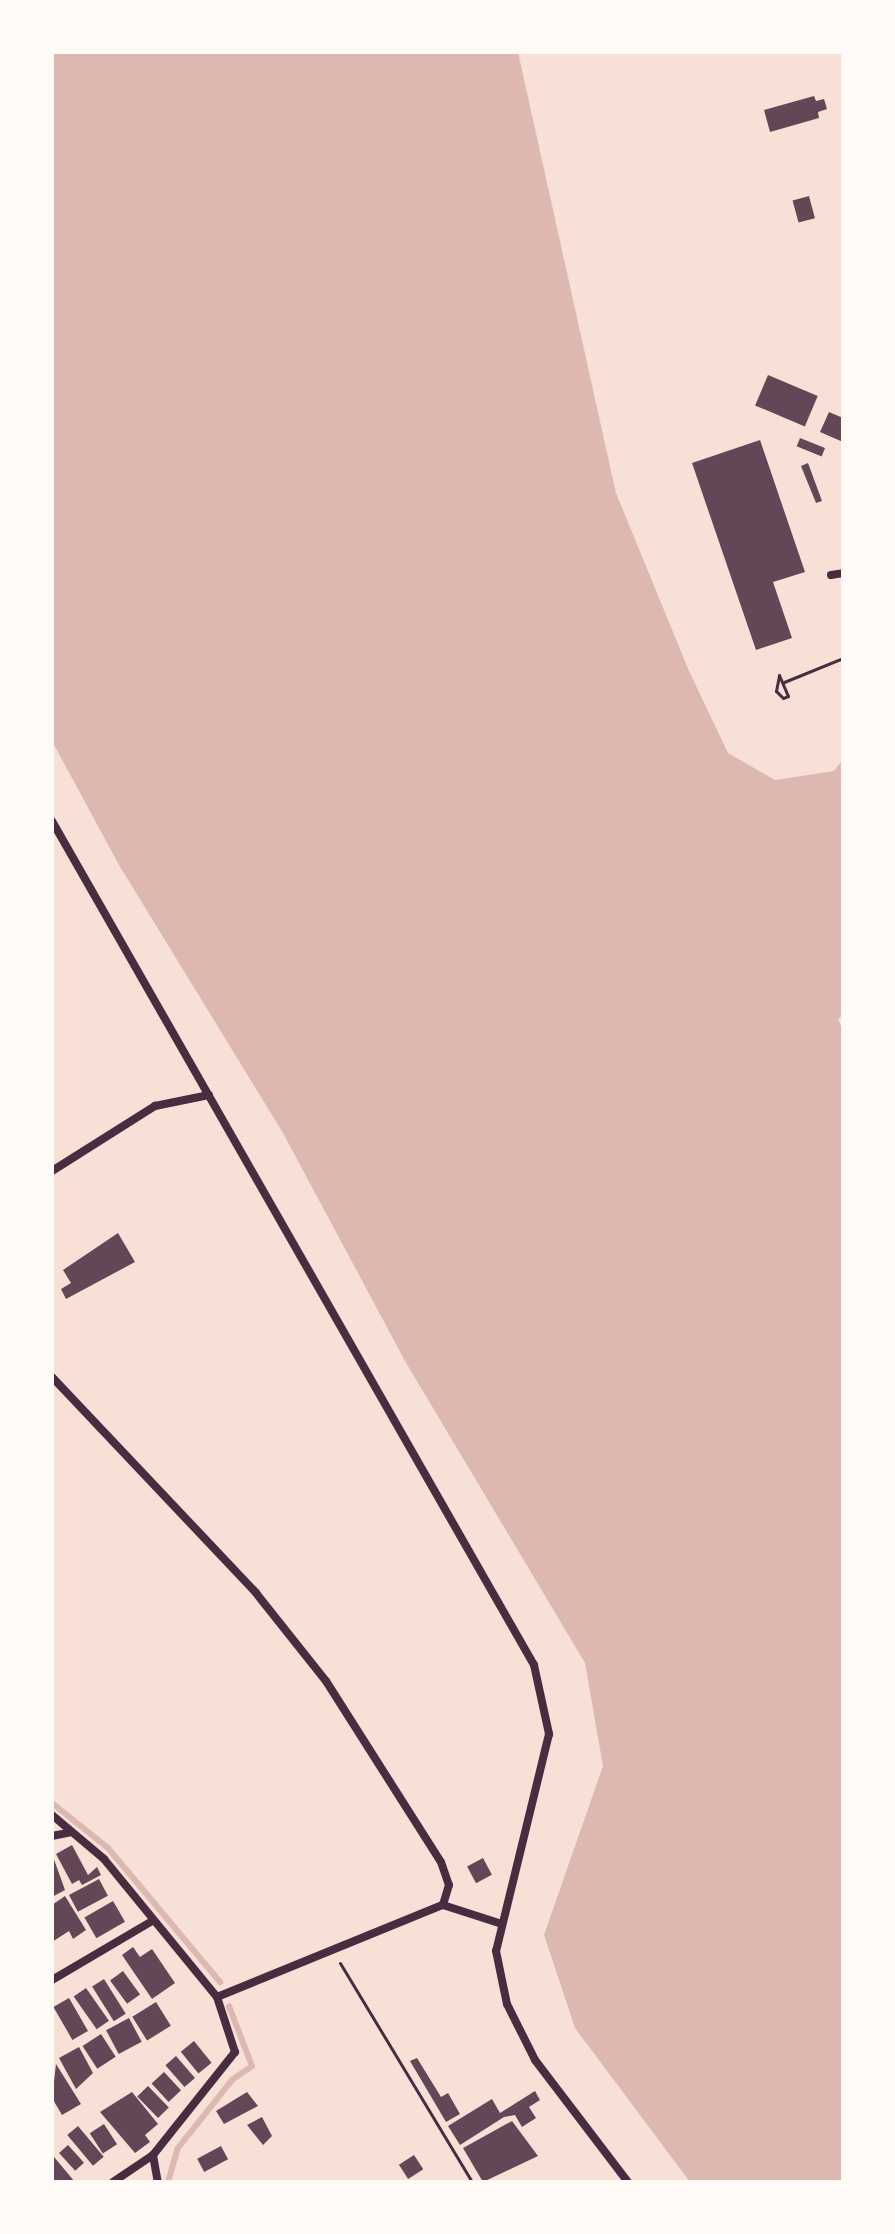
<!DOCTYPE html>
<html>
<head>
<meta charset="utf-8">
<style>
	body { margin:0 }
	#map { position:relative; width:895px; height:2234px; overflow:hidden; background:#f7e1d7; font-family:"DM Sans",sans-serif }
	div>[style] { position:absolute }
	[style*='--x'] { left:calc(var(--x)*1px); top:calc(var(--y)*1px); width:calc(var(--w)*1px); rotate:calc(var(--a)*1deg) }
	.water>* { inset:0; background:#dcb8b0 }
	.stream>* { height:6px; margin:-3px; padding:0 3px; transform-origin:3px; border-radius:3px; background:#dcb8b0 }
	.building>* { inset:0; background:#644757; transform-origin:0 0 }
	.path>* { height:3px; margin:-1.5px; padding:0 1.5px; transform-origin:1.5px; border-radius:1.5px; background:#4a2c40 }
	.minor>* { height:8px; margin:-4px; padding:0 4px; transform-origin:4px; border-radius:4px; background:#4a2c40 }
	span { translate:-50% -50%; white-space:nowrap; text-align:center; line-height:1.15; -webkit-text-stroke:7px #fffaf5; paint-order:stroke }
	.frame { position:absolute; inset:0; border:54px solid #fffaf5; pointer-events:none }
</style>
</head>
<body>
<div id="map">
	<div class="water">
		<i style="clip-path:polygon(52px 52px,518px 52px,616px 493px,689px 671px,728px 753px,775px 780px,834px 771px,843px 759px,843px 1015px,838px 1019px,843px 1031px,843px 2182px,690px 2182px,575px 2028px,544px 1935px,603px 1766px,585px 1663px,405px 1361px,283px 1133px,119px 865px,52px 741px)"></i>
	</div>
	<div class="stream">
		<i style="--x:52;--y:1803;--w:72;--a:38.8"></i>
		<i style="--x:108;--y:1848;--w:175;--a:50.1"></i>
		<i style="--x:168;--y:2182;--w:35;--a:-74"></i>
		<i style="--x:178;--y:2148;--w:87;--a:-51.5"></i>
		<i style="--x:232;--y:2080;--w:24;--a:-35"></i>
		<i style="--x:252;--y:2066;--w:64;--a:-111"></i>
	</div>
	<div class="building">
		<i style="clip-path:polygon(814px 96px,816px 101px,824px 99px,827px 109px,818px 112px,819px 118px,770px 132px,764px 110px)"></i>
		<i style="left:809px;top:196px;width:23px;height:17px;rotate:75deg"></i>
		<i style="left:768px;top:375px;width:54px;height:33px;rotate:23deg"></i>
		<i style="clip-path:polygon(829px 412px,843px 418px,843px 442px,820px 432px)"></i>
		<i style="left:800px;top:438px;width:27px;height:9px;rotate:22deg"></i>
		<i style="clip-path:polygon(760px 440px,805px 572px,773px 582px,792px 638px,756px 650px,692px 463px)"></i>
		<i style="clip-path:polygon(808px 463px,822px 501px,816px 503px,801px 466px)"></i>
		<i style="clip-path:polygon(118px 1233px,135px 1262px,66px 1299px,61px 1289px,71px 1283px,63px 1270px)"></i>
		<i style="clip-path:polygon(72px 1845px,88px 1875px,97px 1867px,101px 1875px,82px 1885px,79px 1880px,72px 1884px,56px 1854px)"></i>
		<i style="clip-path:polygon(52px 1854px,65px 1890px,52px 1897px)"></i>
		<i style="left:483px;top:1858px;width:19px;height:18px;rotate:62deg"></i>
		<i style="left:99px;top:1879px;width:19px;height:34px;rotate:62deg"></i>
		<i style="clip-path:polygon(65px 1896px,86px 1930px,73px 1939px,69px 1931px,52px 1942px,52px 1905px)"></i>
		<i style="left:113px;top:1901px;width:24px;height:33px;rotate:60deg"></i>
		<i style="clip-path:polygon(133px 1947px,140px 1957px,152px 1949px,175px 1983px,152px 1999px,122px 1955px)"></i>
		<i style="left:123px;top:1971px;width:29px;height:16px;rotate:54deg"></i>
		<i style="left:104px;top:1979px;width:41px;height:14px;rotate:58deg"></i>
		<i style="left:86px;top:1988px;width:40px;height:15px;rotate:55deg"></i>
		<i style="left:69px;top:1998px;width:38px;height:18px;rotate:60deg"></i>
		<i style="left:156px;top:2002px;width:28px;height:28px;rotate:58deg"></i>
		<i style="left:129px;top:2018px;width:27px;height:26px;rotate:62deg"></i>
		<i style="left:101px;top:2034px;width:27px;height:22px;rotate:57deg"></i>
		<i style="left:194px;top:2041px;width:28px;height:17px;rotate:51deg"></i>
		<i style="clip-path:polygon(79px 2047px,93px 2073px,76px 2089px,59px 2058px)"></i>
		<i style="left:176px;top:2056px;width:29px;height:14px;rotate:49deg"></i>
		<i style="clip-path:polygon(417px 2058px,441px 2097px,448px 2093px,460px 2114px,446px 2122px,410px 2061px)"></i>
		<i style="clip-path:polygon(56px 2064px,81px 2104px,62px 2115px,52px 2098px)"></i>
		<i style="left:164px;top:2072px;width:25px;height:17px;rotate:47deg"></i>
		<i style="left:148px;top:2086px;width:30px;height:15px;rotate:46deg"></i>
		<i style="clip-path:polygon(535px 2091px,540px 2100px,529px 2107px,536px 2118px,522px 2127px,515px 2115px,504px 2117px,460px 2145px,448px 2126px,492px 2099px,500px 2113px)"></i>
		<i style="clip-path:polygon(132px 2092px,158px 2124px,145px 2135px,150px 2142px,135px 2153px,100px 2112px)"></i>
		<i style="clip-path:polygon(247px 2092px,258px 2106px,224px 2124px,216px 2111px)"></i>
		<i style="clip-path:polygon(262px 2117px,272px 2136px,263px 2145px,247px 2125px)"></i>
		<i style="clip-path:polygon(512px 2121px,538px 2156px,483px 2182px,463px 2148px)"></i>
		<i style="left:104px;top:2124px;width:24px;height:17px;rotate:57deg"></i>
		<i style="left:78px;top:2126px;width:40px;height:14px;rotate:50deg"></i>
		<i style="left:68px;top:2145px;width:24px;height:12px;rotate:48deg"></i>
		<i style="left:221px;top:2146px;width:15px;height:27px;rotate:62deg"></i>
		<i style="left:414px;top:2155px;width:17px;height:18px;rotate:57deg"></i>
		<i style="clip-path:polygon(54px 2157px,75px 2182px,52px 2181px)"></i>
	</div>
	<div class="path">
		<i style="--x:779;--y:675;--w:23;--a:67"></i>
		<i style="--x:788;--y:696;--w:5;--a:158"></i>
		<i style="--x:783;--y:698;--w:10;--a:-135"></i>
		<i style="--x:776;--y:691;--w:16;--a:-79"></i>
		<i style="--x:784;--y:682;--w:64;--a:-22.1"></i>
		<i style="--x:340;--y:1963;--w:256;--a:58.9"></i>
	</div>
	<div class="minor">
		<i style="--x:831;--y:575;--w:12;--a:-9"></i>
		<i style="--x:52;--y:821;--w:972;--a:60.27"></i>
		<i style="--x:534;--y:1665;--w:71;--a:77.7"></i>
		<i style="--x:549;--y:1734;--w:223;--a:103.7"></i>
		<i style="--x:496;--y:1951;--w:54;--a:78.3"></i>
		<i style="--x:507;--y:2004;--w:63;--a:63.4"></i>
		<i style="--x:535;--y:2060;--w:153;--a:52.7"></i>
		<i style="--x:52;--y:1171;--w:122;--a:-32.3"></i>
		<i style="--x:155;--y:1106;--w:55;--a:-11.5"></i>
		<i style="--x:52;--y:1377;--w:297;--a:46.6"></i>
		<i style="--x:256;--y:1593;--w:112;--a:51.5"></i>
		<i style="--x:326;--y:1681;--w:214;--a:57.6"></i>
		<i style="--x:441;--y:1862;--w:24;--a:71"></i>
		<i style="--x:449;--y:1885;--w:21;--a:107"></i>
		<i style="--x:52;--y:1815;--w:68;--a:40.2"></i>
		<i style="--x:104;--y:1859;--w:178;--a:50.7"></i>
		<i style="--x:217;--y:1997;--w:58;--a:71.9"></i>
		<i style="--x:235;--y:2052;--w:132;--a:128.5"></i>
		<i style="--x:153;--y:2155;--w:48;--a:146"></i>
		<i style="--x:52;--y:1836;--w:20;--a:-11"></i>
		<i style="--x:52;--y:1980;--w:116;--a:-30.5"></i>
		<i style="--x:217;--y:1997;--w:244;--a:-22.2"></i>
		<i style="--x:443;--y:1905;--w:62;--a:17.9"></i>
		<i style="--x:153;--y:2155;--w:27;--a:80"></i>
	</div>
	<div class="frame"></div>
</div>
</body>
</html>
